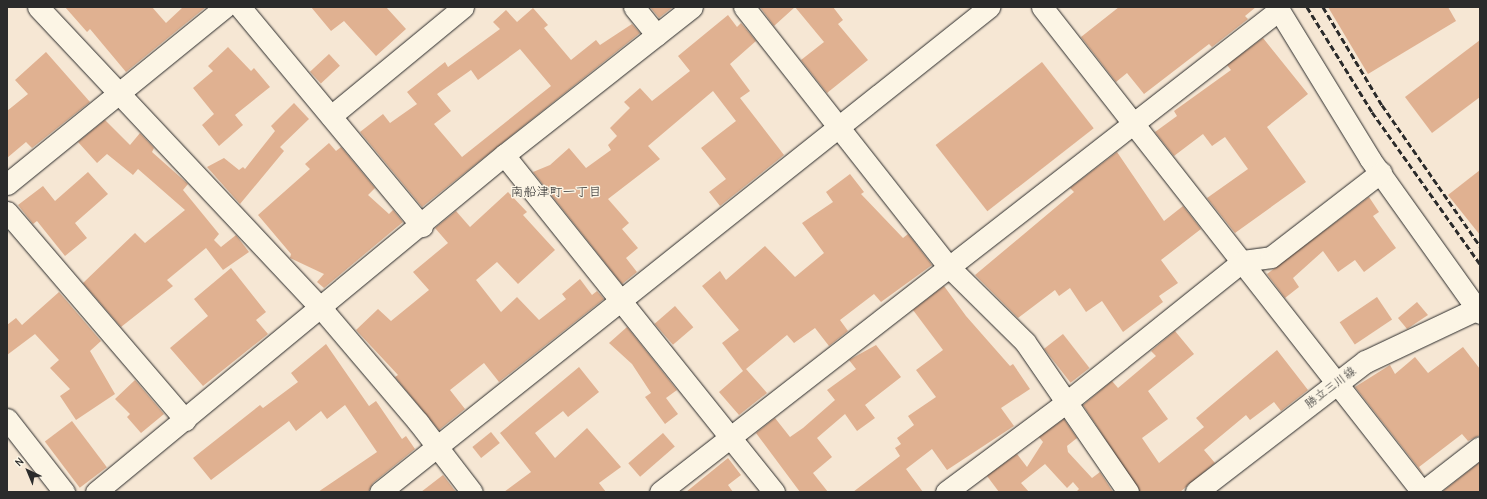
<!DOCTYPE html>
<html>
<head>
<meta charset="utf-8">
<style>
	body { margin:0 }
	#map { position:relative; width:1487px; height:499px; overflow:hidden; background:#f6e7d4; font-family:"Comic Neue","Klee One",sans-serif }
	div>[style] { position:absolute }
	[style*='--x'] { left:calc(var(--x)*1px); top:calc(var(--y)*1px); width:calc(var(--w)*1px); rotate:calc(var(--a)*1deg) }
	.building>* { inset:0; background:#e0b191; transform-origin:0 0 }
	.roads { filter:drop-shadow(0 0 1px #2b2b2b) drop-shadow(0 0 1px #2b2b2b) }
	.minor>* { height:21px; margin:-10.5px; padding:0 10.5px; transform-origin:10.5px; border-radius:10.5px; background:#fcf5e5 }
	.major>* { height:22px; margin:-11px; padding:0 11px; transform-origin:11px; border-radius:11px; background:#fcf5e5 }
	.rail>* { height:3px; margin-top:-1.5px; transform-origin:0; background:repeating-linear-gradient(90deg,#2b2b2b 0 6px,transparent 0 9px) }
	span { translate:-50% -50%; white-space:nowrap; text-align:center; line-height:1.15; -webkit-text-stroke:3px #fcf5e5; paint-order:stroke }
	.street-label { font-size:12px; color:#2b2b2b }
	.neighbourhood-label { font-size:13px; color:#2b2b2b }
	.frame { position:absolute; inset:0; border:8px solid #2b2b2b; pointer-events:none }
	.north { position:absolute; left:8px; top:451px; width:40px; height:40px; -webkit-text-stroke:3px #fcf5e5; paint-order:stroke; rotate:316deg; font-size:11px; font-weight:700; line-height:16px; text-align:center; color:#2b2b2b }
	.north::after { content:''; display:block; margin:auto; width:14px; height:18px; background:#2b2b2b; clip-path:polygon(50% 0,100% 100%,50% 72%,0 100%) }
</style>
</head>
<body>
<div id="map">
	<div class="building">
		<i style="clip-path:polygon(65px 7px,152px 7px,166px 23px,183px 7px,206px 7px,126px 72px,90px 29px,87px 32px)"></i>
		<i style="clip-path:polygon(311px 7px,386px 7px,406px 29px,376px 56px,344px 21px,331px 31px)"></i>
		<i style="clip-path:polygon(650px 7px,673px 7px,659px 18px)"></i>
		<i style="clip-path:polygon(760px 7px,833px 7px,843px 20px,838px 24px,868px 60px,827px 93px,801px 60px,824px 42px,795px 7px,774px 26px)"></i>
		<i style="clip-path:polygon(1119px 7px,1256px 7px,1245px 16px,1248px 19px,1212px 47px,1209px 44px,1144px 94px,1127px 73px,1116px 82px,1081px 37px)"></i>
		<i style="clip-path:polygon(1328px 7px,1448px 7px,1456px 21px,1368px 74px)"></i>
		<i style="clip-path:polygon(evenodd,533px 8px,548px 25px,544px 28px,571px 60px,596px 40px,600px 45px,632px 24px,640px 33px,422px 207px,360px 132px,383px 114px,390px 123px,417px 104px,407px 92px,445px 62px,448px 67px,500px 29px,493px 22px,506px 10px,517px 22px,533px 8px,520px 49px,551px 86px,462px 157px,434px 124px,451px 111px,437px 94px,471px 70px,478px 80px,520px 49px)"></i>
		<i style="clip-path:polygon(728px 15px,737px 27px,741px 23px,756px 41px,730px 64px,750px 91px,740px 98px,784px 155px,720px 206px,709px 192px,726px 179px,701px 148px,736px 121px,713px 91px,648px 146px,660px 159px,608px 199px,629px 223px,622px 229px,638px 248px,626px 258px,637px 272px,622px 284px,533px 172px,550px 165px,569px 148px,586px 168px,611px 150px,608px 145px,617px 136px,610px 128px,630px 108px,624px 102px,640px 88px,652px 101px,690px 71px,678px 56px)"></i>
		<i style="clip-path:polygon(1263px 38px,1308px 94px,1267px 127px,1306px 182px,1235px 233px,1207px 198px,1248px 169px,1225px 137px,1212px 146px,1203px 134px,1174px 156px,1155px 132px,1177px 116px,1174px 111px,1231px 70px,1227px 65px)"></i>
		<i style="clip-path:polygon(1480px 40px,1480px 97px,1432px 133px,1405px 97px)"></i>
		<i style="clip-path:polygon(228px 47px,251px 71px,254px 68px,270px 87px,235px 115px,243px 125px,219px 146px,202px 125px,214px 114px,193px 88px,213px 71px,208px 66px)"></i>
		<i style="clip-path:polygon(46px 52px,90px 102px,32px 148px,26px 142px,7px 158px,7px 111px,28px 94px,15px 80px)"></i>
		<i style="left:329px;top:54px;width:16px;height:26px;rotate:47deg"></i>
		<i style="left:1042px;top:62px;width:84px;height:135px;rotate:52deg"></i>
		<i style="clip-path:polygon(294px 103px,309px 119px,280px 147px,284px 151px,240px 204px,207px 167px,224px 158px,239px 170px,243px 167px,245px 169px,275px 131px,271px 126px)"></i>
		<i style="clip-path:polygon(105px 120px,130px 145px,140px 133px,154px 148px,152px 152px,188px 184px,183px 190px,219px 234px,214px 240px,221px 247px,236px 235px,249px 252px,223px 270px,206px 248px,167px 280px,173px 286px,121px 327px,83px 283px,135px 233px,145px 243px,185px 210px,138px 169px,133px 175px,107px 154px,97px 163px,78px 142px)"></i>
		<i style="clip-path:polygon(329px 143px,336px 151px,341px 147px,375px 188px,368px 195px,389px 214px,393px 210px,403px 222px,324px 288px,317px 282px,324px 274px,290px 258px,291px 254px,258px 215px,310px 169px,305px 164px)"></i>
		<i style="clip-path:polygon(1117px 152px,1164px 221px,1183px 206px,1201px 229px,1161px 260px,1178px 283px,1159px 296px,1163px 302px,1123px 332px,1102px 301px,1086px 312px,1070px 288px,1059px 296px,1055px 290px,1018px 318px,975px 275px,1074px 192px,1070px 188px)"></i>
		<i style="clip-path:polygon(1480px 170px,1480px 235px,1448px 195px)"></i>
		<i style="clip-path:polygon(88px 172px,108px 194px,75px 223px,87px 238px,65px 256px,37px 221px,33px 224px,18px 205px,43px 186px,55px 201px)"></i>
		<i style="clip-path:polygon(850px 174px,864px 192px,861px 194px,903px 238px,908px 234px,932px 265px,881px 302px,874px 294px,840px 320px,848px 331px,829px 346px,815px 328px,794px 343px,787px 335px,746px 369px,767px 393px,739px 415px,719px 392px,743px 371px,722px 343px,739px 330px,702px 286px,720px 271px,726px 280px,765px 246px,795px 277px,824px 253px,802px 223px,833px 202px,826px 192px)"></i>
		<i style="clip-path:polygon(508px 192px,527px 212px,523px 215px,555px 250px,518px 284px,497px 262px,476px 280px,501px 312px,517px 297px,539px 320px,566px 299px,562px 294px,580px 279px,592px 295px,597px 291px,604px 299px,499px 382px,484px 363px,450px 390px,465px 409px,439px 430px,395px 377px,398px 375px,356px 330px,378px 309px,391px 321px,429px 290px,413px 272px,448px 243px,435px 228px,456px 211px,470px 227px)"></i>
		<i style="clip-path:polygon(1369px 197px,1379px 212px,1373px 216px,1396px 248px,1364px 272px,1355px 260px,1338px 272px,1323px 251px,1293px 278px,1299px 287px,1285px 298px,1267px 274px)"></i>
		<i style="clip-path:polygon(231px 268px,266px 312px,256px 320px,268px 334px,203px 386px,170px 348px,208px 316px,194px 299px)"></i>
		<i style="clip-path:polygon(944px 286px,966px 316px,1010px 366px,1013px 364px,1030px 389px,1001px 408px,1014px 426px,947px 470px,932px 449px,906px 469px,923px 492px,853px 492px,900px 456px,895px 448px,901px 444px,897px 438px,914px 425px,908px 416px,936px 397px,916px 370px,943px 350px,913px 310px)"></i>
		<i style="clip-path:polygon(59px 292px,101px 341px,90px 351px,115px 394px,76px 420px,60px 396px,70px 389px,50px 368px,59px 360px,35px 334px,7px 355px,7px 325px,16px 318px,22px 325px)"></i>
		<i style="left:1377px;top:297px;width:27px;height:45px;rotate:56deg"></i>
		<i style="clip-path:polygon(1417px 302px,1428px 315px,1407px 329px,1398px 318px)"></i>
		<i style="left:675px;top:306px;width:28px;height:27px;rotate:49deg"></i>
		<i style="clip-path:polygon(627px 327px,677px 390px,666px 398px,678px 414px,665px 424px,645px 397px,651px 393px,632px 364px,609px 343px)"></i>
		<i style="clip-path:polygon(1175px 331px,1194px 354px,1148px 391px,1168px 419px,1142px 438px,1159px 463px,1204px 427px,1196px 418px,1277px 350px,1308px 390px,1281px 411px,1274px 402px,1250px 420px,1246px 415px,1204px 450px,1215px 463px,1180px 492px,1140px 492px,1083px 405px,1112px 381px,1118px 388px,1156px 356px,1151px 351px)"></i>
		<i style="left:1063px;top:334px;width:43px;height:24px;rotate:52deg"></i>
		<i style="clip-path:polygon(326px 344px,369px 406px,376px 401px,402px 439px,406px 436px,415px 449px,373px 483px,368px 492px,318px 492px,377px 452px,345px 405px,327px 419px,321px 411px,296px 431px,289px 421px,211px 480px,193px 458px,260px 405px,263px 408px,298px 382px,291px 373px)"></i>
		<i style="clip-path:polygon(876px 345px,901px 377px,865px 405px,875px 418px,857px 431px,845px 414px,817px 438px,832px 457px,813px 473px,828px 492px,800px 492px,756px 433px,775px 418px,790px 437px,803px 428px,835px 400px,827px 390px,856px 369px,849px 360px)"></i>
		<i style="clip-path:polygon(1463px 347px,1480px 369px,1480px 435px,1468px 441px,1462px 434px,1419px 467px,1424px 475px,1355px 387px,1390px 365px,1395px 374px,1415px 357px,1428px 373px)"></i>
		<i style="clip-path:polygon(579px 367px,599px 392px,568px 417px,563px 411px,535px 433px,555px 458px,587px 428px,621px 467px,599px 483px,606px 492px,504px 492px,531px 472px,500px 433px)"></i>
		<i style="clip-path:polygon(135px 380px,164px 414px,141px 433px,127px 417px,130px 414px,115px 399px)"></i>
		<i style="clip-path:polygon(1064px 419px,1077px 438px,1067px 446px,1068px 452px,1092px 478px,1100px 472px,1113px 492px,1076px 492px,1079px 489px,1073px 482px,1067px 488px,1045px 464px,1021px 483px,1029px 492px,999px 492px,987px 476px,1017px 454px,1027px 467px,1043px 442px,1039px 437px)"></i>
		<i style="left:72px;top:421px;width:58px;height:34px;rotate:53deg"></i>
		<i style="left:491px;top:432px;width:14px;height:24px;rotate:51deg"></i>
		<i style="left:663px;top:433px;width:18px;height:46px;rotate:49deg"></i>
		<i style="clip-path:polygon(728px 458px,741px 475px,728px 485px,733px 492px,686px 492px)"></i>
		<i style="clip-path:polygon(1480px 462px,1480px 492px,1442px 492px)"></i>
		<i style="clip-path:polygon(443px 475px,456px 492px,421px 492px)"></i>
	</div>
	<div class="roads">
		<div class="minor">
			<i style="--x:38;--y:7;--w:413;--a:46.8"></i>
			<i style="--x:321;--y:308;--w:150;--a:49.6"></i>
			<i style="--x:418;--y:422;--w:88;--a:52.4"></i>
			<i style="--x:240;--y:7;--w:285;--a:50.3"></i>
			<i style="--x:634;--y:7;--w:36;--a:51"></i>
			<i style="--x:744;--y:7;--w:330;--a:51.8"></i>
			<i style="--x:948;--y:266;--w:108;--a:44.6"></i>
			<i style="--x:1025;--y:342;--w:182;--a:55.5"></i>
			<i style="--x:1042;--y:7;--w:616;--a:51.92"></i>
			<i style="--x:1422;--y:492;--w:73;--a:-37.8"></i>
			<i style="--x:1277;--y:7;--w:178;--a:58.5"></i>
			<i style="--x:1370;--y:159;--w:189;--a:54.5"></i>
			<i style="--x:331;--y:116;--w:171;--a:-39.5"></i>
			<i style="--x:504;--y:155;--w:432;--a:51.3"></i>
			<i style="--x:7;--y:184;--w:281;--a:-39.1"></i>
			<i style="--x:7;--y:212;--w:274;--a:49.4"></i>
			<i style="--x:7;--y:419;--w:93;--a:52"></i>
			<i style="--x:96;--y:492;--w:529;--a:-39.56"></i>
			<i style="--x:504;--y:155;--w:239;--a:-38.2"></i>
			<i style="--x:380;--y:492;--w:779;--a:-38.53"></i>
			<i style="--x:660;--y:492;--w:785;--a:-37.91"></i>
			<i style="--x:946;--y:492;--w:152;--a:-36.7"></i>
			<i style="--x:1068;--y:401;--w:224;--a:-38.7"></i>
			<i style="--x:1243;--y:261;--w:28;--a:-8"></i>
			<i style="--x:1271;--y:257;--w:139;--a:-37.7"></i>
		</div>
		<div class="major">
			<i style="--x:1197;--y:492;--w:213;--a:-37.6"></i>
			<i style="--x:1366;--y:362;--w:126;--a:-25.3"></i>
		</div>
	</div>
	<div class="rail">
		<i style="--x:1307;--y:7;--w:123;--a:58.2"></i>
		<i style="--x:1372;--y:112;--w:186;--a:54.6"></i>
		<i style="--x:1323;--y:7;--w:114;--a:59"></i>
		<i style="--x:1382;--y:105;--w:172;--a:55.2"></i>
	</div>
	<div class="street-label">
		<span style="left:1331px;top:388px;rotate:-37deg">勝立三川線</span>
	</div>
	<div class="neighbourhood-label">
		<span style="left:556px;top:192px">南船津町一丁目</span>
	</div>
	<div class="frame"></div>
	<div class="north">N</div>
</div>
</body>
</html>
